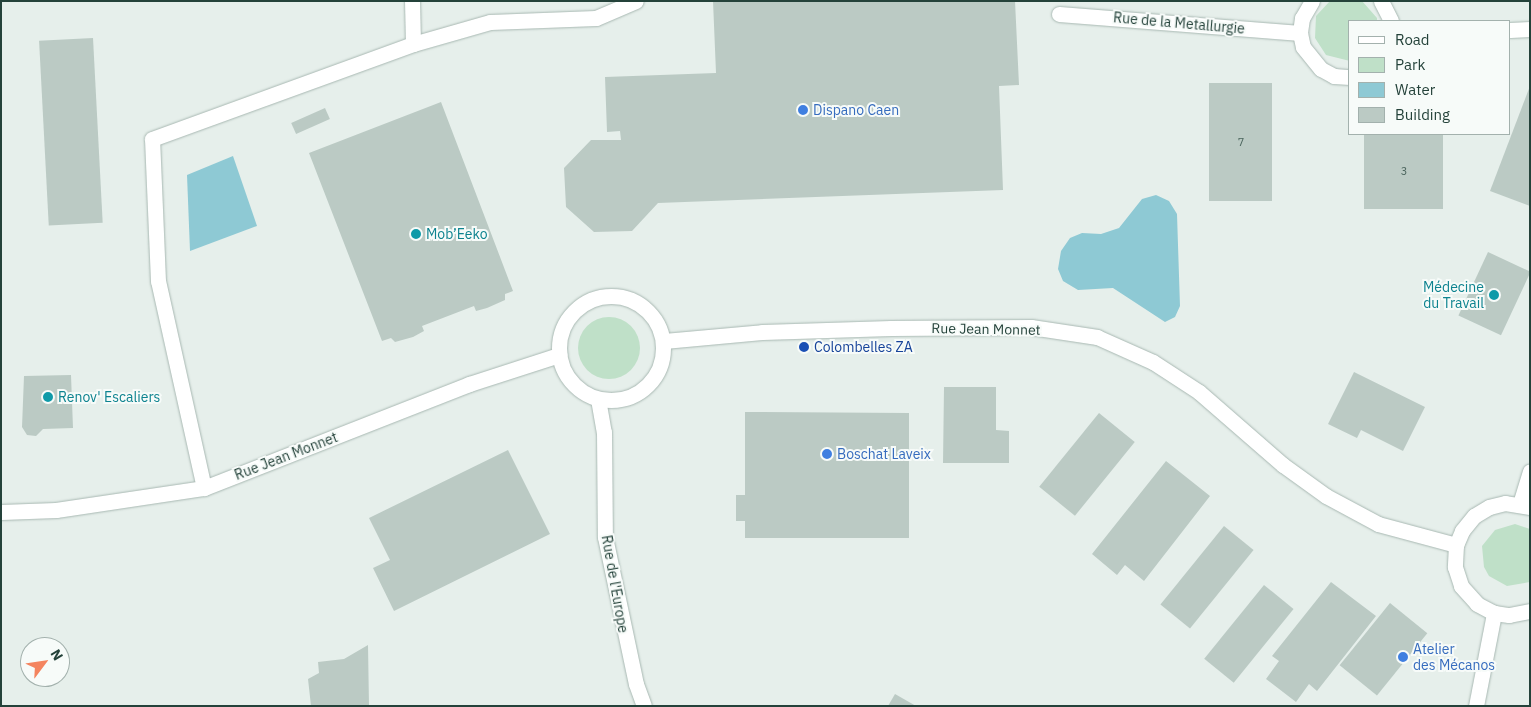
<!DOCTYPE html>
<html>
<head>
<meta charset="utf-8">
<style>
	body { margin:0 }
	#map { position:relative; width:1531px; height:707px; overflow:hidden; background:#e6efeb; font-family:"IBM Plex Sans",sans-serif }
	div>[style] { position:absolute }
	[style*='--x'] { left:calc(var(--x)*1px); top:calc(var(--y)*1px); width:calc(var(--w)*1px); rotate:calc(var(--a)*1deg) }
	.green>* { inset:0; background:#bfe0c8 }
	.round { border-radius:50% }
	.water>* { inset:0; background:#8ec9d4 }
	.building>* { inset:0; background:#bbcac4; transform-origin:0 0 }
	.roads { filter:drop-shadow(0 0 1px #a8b8b2) drop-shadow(0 0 1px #a8b8b2) }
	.street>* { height:15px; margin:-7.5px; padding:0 7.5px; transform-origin:7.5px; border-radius:7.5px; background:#fff }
	.street>.ring { margin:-7.5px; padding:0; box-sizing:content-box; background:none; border:15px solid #fff; border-radius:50% }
	.dots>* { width:14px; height:14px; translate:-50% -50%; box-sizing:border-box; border:2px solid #f7fbf9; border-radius:50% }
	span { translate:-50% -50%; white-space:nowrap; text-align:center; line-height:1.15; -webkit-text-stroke:4px #f7fbf9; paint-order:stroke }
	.number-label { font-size:11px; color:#4a645c }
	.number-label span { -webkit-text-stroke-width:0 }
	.street-label { font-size:14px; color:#24423a }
	.shop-label { font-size:14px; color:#366cbe }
	.left { translate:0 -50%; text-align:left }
	.culture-label { font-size:14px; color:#0d838f }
	.right { translate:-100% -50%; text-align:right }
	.transit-label { font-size:14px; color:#164399 }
	.frame { position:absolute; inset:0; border:2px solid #24423a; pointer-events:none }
	.legend { position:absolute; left:1348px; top:20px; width:162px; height:115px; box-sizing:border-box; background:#f7fbf9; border:1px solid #a3b1ad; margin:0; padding:6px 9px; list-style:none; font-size:15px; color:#24423a }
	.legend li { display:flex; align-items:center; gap:10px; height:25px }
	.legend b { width:25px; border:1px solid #a3b1ad }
	.north { position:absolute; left:20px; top:637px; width:50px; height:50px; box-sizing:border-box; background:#f7fbf9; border:1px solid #a3b1ad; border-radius:50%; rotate:59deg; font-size:14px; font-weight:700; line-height:20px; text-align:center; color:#24423a }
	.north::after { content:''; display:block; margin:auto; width:18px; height:22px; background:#f4845f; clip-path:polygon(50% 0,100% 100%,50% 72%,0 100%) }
</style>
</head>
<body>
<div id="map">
	<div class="green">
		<i style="clip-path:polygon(1330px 1px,1362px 1px,1377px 18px,1377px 21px,1350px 21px,1350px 61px,1326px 55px,1315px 38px,1316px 16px)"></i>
		<i class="round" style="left:578px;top:317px;width:62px;height:62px"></i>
		<i style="clip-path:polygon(1515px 524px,1530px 529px,1530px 582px,1507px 586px,1489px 576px,1484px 567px,1482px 546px,1495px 530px)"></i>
	</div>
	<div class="water">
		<i style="clip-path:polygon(233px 156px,257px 226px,190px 251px,187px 175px)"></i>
		<i style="clip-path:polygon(1156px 195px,1169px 201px,1177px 214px,1180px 306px,1175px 317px,1165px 322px,1113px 288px,1078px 290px,1063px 281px,1058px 269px,1061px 251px,1070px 238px,1082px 233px,1101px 234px,1119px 228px,1142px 199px)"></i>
	</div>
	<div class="building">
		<i style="clip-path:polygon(713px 1px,1015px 1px,1019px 85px,999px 86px,1003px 190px,658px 203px,632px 231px,594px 232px,566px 207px,564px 168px,591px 140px,621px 140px,620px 131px,607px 132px,605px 77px,716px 73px)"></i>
		<i style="left:93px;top:38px;width:185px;height:54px;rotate:87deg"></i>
		<i style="left:1209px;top:83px;width:63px;height:118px"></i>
		<i style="clip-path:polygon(1530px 86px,1530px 206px,1490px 191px)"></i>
		<i style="clip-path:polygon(441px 102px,513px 291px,505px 294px,505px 300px,487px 308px,476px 311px,474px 306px,422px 326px,424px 331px,413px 337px,395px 342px,391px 338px,382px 341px,309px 153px)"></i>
		<i style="left:325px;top:108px;width:12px;height:37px;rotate:66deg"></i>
		<i style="left:1364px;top:134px;width:79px;height:75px"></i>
		<i style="left:1488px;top:252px;width:47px;height:70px;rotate:25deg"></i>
		<i style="clip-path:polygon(1354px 372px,1425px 407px,1403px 451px,1361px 430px,1357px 438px,1328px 424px)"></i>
		<i style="clip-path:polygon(71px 375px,73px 428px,43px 429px,36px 436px,27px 435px,22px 427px,24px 376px)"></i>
		<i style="clip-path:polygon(944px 387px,996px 387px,996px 430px,1009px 431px,1009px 463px,943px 463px)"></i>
		<i style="clip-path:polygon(745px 412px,909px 413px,909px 538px,745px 538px,745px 521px,736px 521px,736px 495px,745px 495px)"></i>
		<i style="left:1099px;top:413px;width:46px;height:95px;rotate:39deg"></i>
		<i style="clip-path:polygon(508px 450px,550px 534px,394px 611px,373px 568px,390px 560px,369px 518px)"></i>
		<i style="clip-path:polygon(1166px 461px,1210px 496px,1144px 581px,1125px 565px,1117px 575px,1092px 554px)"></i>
		<i style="left:1224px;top:526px;width:38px;height:101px;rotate:39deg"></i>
		<i style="clip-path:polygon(1331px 582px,1376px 616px,1317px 691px,1309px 684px,1296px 702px,1266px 679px,1279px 661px,1272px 656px)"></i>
		<i style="left:1264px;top:585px;width:38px;height:95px;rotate:39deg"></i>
		<i style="left:1390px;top:603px;width:48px;height:80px;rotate:39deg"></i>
		<i style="clip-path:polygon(368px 645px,369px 706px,311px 706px,308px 679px,319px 673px,318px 662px,344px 659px)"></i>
		<i style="clip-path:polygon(895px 694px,916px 706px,888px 706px)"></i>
	</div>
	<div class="roads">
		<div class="street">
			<i style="--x:1312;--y:1;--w:20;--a:120"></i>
			<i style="--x:1302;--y:18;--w:15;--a:98"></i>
			<i style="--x:1300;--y:33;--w:14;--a:78"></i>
			<i style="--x:1303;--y:47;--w:28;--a:51"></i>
			<i style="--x:1321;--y:69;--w:15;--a:28"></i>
			<i style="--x:1334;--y:76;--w:16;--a:4"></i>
			<i style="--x:1381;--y:1;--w:22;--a:63"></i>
			<i style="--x:1059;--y:14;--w:242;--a:4.5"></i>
			<i style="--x:1510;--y:30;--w:20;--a:-3"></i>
			<i style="--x:413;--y:44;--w:80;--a:-15.9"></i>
			<i style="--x:490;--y:22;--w:106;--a:-2.2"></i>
			<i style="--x:596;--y:18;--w:43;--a:-23"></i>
			<i class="ring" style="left:559px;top:296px;width:89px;height:89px"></i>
			<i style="--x:664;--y:341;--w:98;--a:-5.2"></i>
			<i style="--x:762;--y:332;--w:129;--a:-1.8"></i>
			<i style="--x:891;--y:328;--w:140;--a:-0.4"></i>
			<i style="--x:1031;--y:327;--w:67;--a:8.6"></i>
			<i style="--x:1097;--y:337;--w:61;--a:24.1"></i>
			<i style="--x:1153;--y:362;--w:55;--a:33.1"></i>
			<i style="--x:1199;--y:392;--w:111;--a:41"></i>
			<i style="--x:1283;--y:465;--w:53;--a:35.8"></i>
			<i style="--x:1326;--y:496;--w:59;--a:28.3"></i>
			<i style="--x:1378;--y:524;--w:81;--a:15.1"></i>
			<i style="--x:598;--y:399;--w:34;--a:80"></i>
			<i style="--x:604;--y:432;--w:105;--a:89.5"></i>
			<i style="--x:605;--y:537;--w:150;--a:78.1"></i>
			<i style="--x:636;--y:684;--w:23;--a:70"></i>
			<i style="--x:204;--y:488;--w:212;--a:-102.5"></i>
			<i style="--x:158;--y:281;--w:142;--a:-92.4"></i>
			<i style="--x:152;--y:139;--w:278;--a:-20"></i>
			<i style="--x:413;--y:44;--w:43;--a:-91.3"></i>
			<i style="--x:1520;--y:504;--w:34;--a:-73"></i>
			<i style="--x:1530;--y:507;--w:25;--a:-171"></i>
			<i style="--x:1505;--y:503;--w:16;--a:166"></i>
			<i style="--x:1489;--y:507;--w:17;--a:149"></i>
			<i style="--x:1474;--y:516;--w:19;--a:129"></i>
			<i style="--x:1462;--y:531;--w:15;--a:113"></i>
			<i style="--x:1456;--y:545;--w:22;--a:93"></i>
			<i style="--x:1455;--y:567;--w:20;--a:72"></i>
			<i style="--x:1461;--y:586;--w:24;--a:48"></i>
			<i style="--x:1477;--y:604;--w:19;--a:28"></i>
			<i style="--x:1494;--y:613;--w:15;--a:8"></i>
			<i style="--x:1509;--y:615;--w:21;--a:-11"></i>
			<i style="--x:1;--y:512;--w:55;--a:-2.1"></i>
			<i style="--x:56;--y:510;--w:150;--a:-8.5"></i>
			<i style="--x:204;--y:488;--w:285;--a:-21.4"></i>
			<i style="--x:469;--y:384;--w:95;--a:-17.9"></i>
			<i style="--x:1476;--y:706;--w:95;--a:-79"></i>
		</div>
	</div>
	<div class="dots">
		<i style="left:803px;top:110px;background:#3f7fe0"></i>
		<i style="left:416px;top:234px;background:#0f9aa8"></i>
		<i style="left:1494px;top:295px;background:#0f9aa8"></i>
		<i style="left:804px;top:347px;background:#1a4fb4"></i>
		<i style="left:48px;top:397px;background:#0f9aa8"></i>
		<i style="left:827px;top:454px;background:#3f7fe0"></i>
		<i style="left:1403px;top:657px;background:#3f7fe0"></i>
	</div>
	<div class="number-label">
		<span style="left:1241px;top:142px">7</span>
		<span style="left:1404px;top:171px">3</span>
	</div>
	<div class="street-label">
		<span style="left:1179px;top:23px;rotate:5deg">Rue de la Metallurgie</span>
		<span style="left:986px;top:329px;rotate:1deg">Rue Jean Monnet</span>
		<span style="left:286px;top:456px;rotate:-21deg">Rue Jean Monnet</span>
		<span style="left:615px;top:584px;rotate:80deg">Rue de l'Europe</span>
	</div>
	<div class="shop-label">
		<span class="left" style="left:813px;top:110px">Dispano Caen</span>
		<span class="left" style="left:837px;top:454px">Boschat Laveix</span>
		<span class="left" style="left:1413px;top:657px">Atelier<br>des Mécanos</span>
	</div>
	<div class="culture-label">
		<span class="left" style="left:426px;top:234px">Mob’Eeko</span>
		<span class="right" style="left:1484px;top:295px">Médecine<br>du Travail</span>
		<span class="left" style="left:58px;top:397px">Renov' Escaliers</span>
	</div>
	<div class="transit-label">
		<span class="left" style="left:814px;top:347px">Colombelles ZA</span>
	</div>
	<div class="frame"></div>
	<ul class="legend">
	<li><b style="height:6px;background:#fff"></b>Road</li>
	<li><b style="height:14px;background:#bfe0c8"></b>Park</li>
	<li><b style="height:14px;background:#8ec9d4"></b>Water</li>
	<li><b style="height:14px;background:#bbcac4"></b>Building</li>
	</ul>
	<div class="north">N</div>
</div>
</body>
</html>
